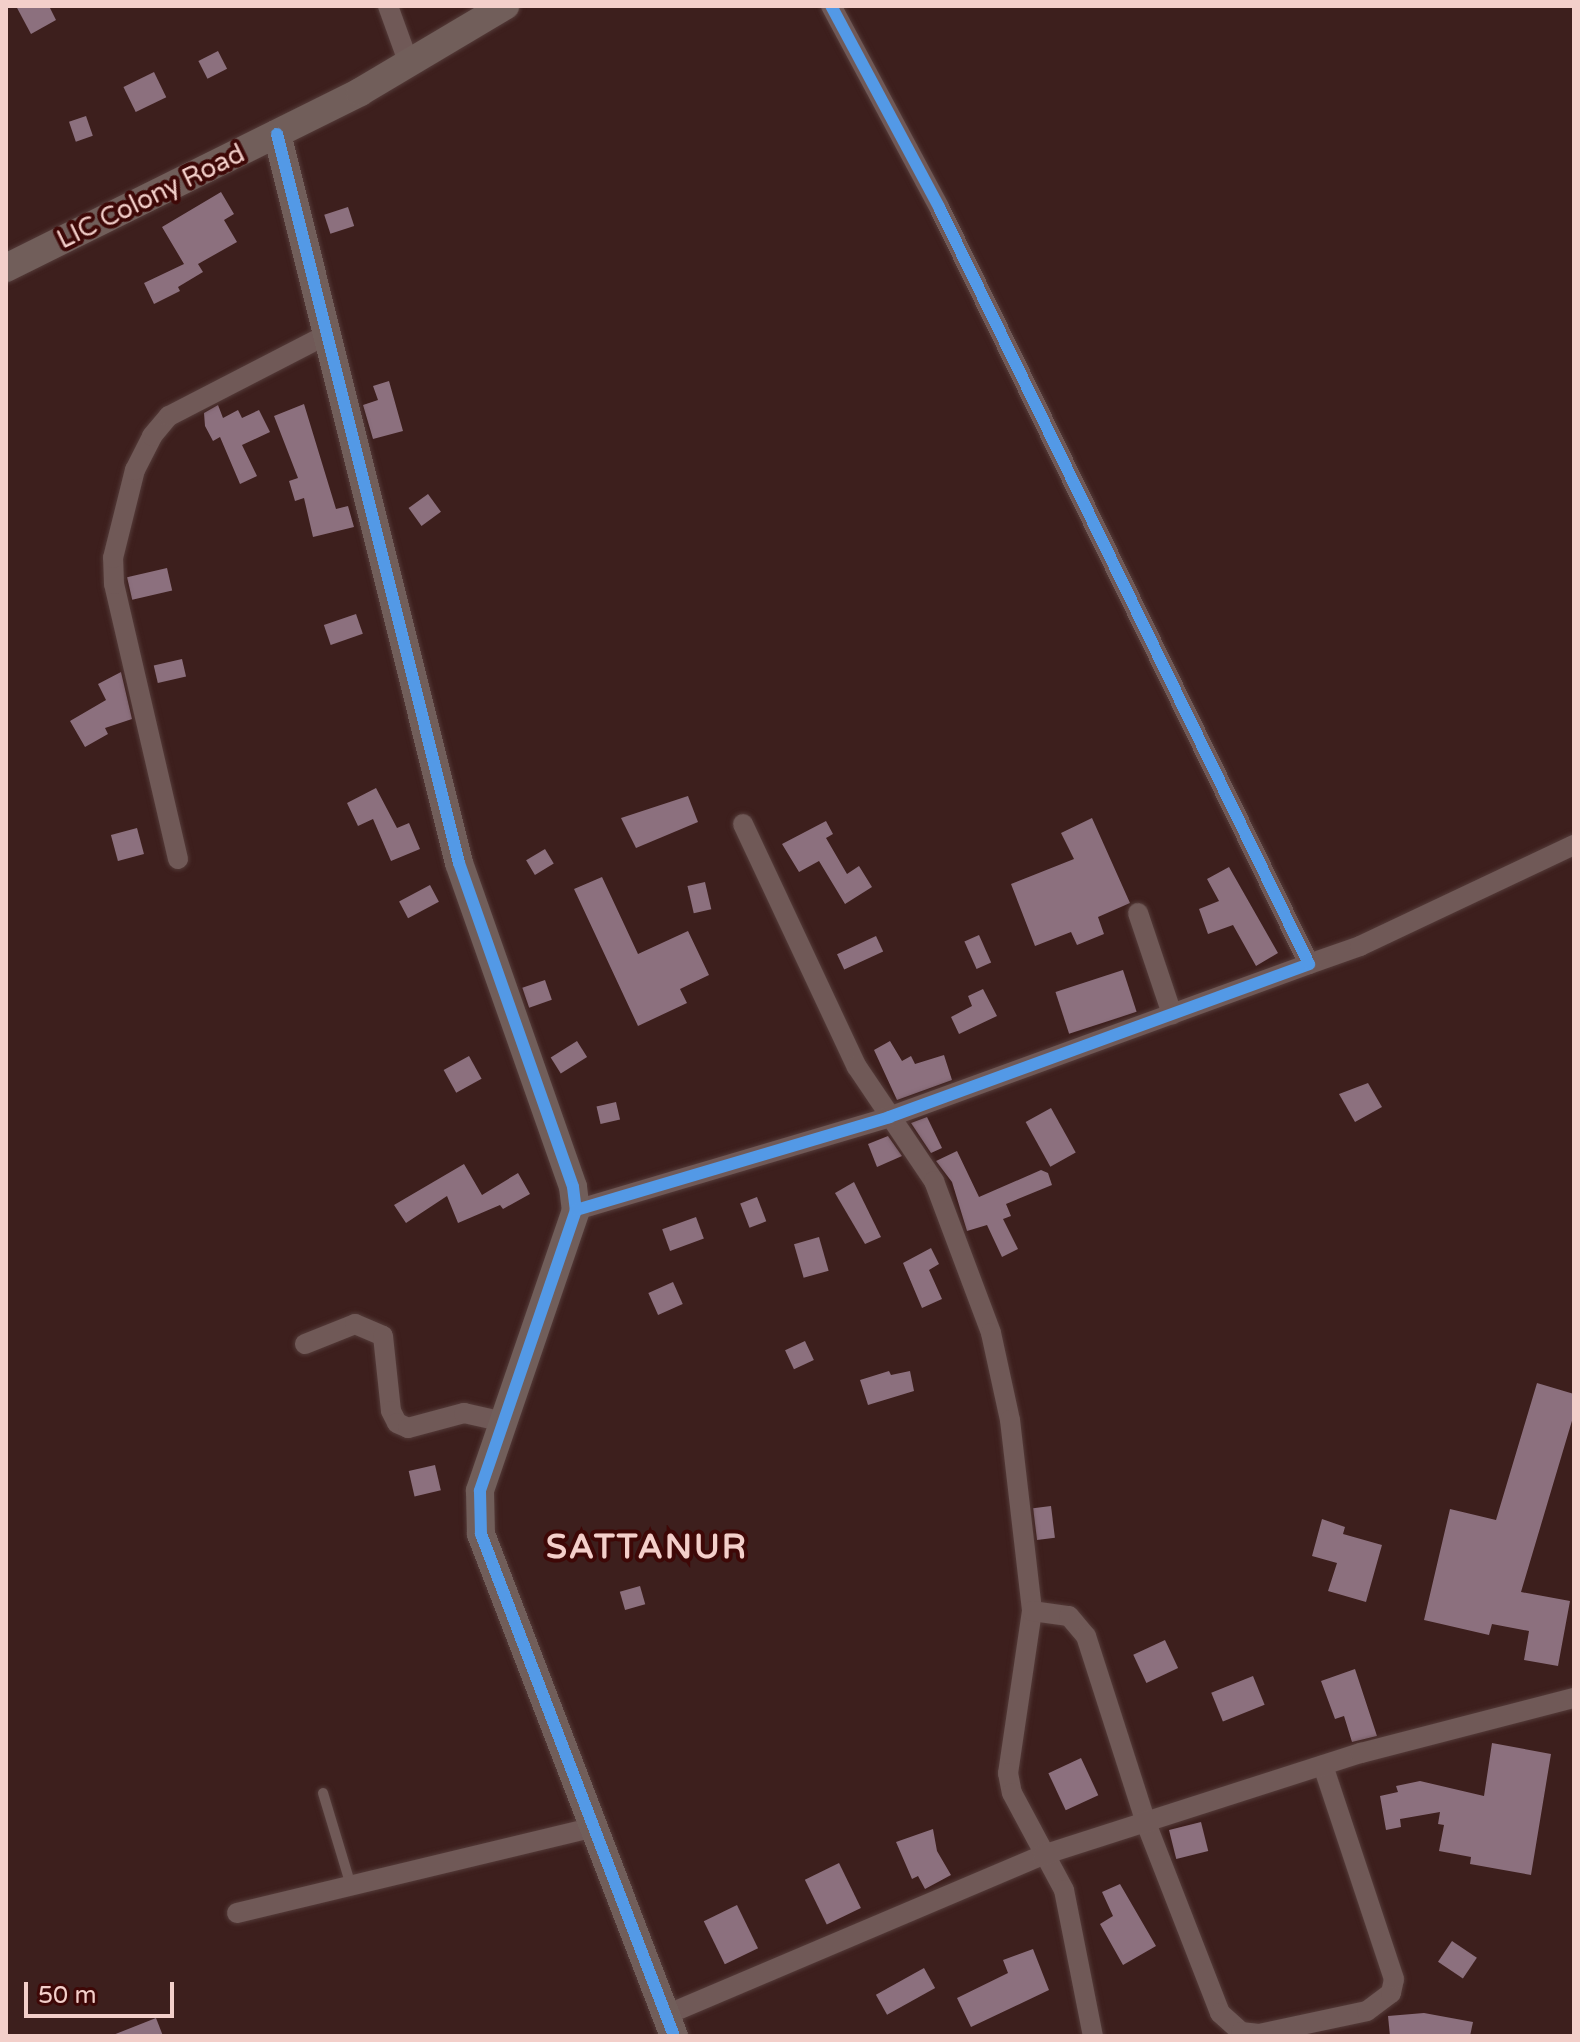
<!DOCTYPE html>
<html>
<head>
<meta charset="utf-8">
<style>
	body { margin:0 }
	#map { position:relative; width:1580px; height:2042px; overflow:hidden; background:#3d1f1d; font-family:"Varela Round",sans-serif }
	div>[style] { position:absolute }
	[style*='--x'] { left:calc(var(--x)*1px); top:calc(var(--y)*1px); width:calc(var(--w)*1px); rotate:calc(var(--a)*1deg) }
	.building>* { inset:0; background:#8c707e; transform-origin:0 0 }
	.roads { filter:drop-shadow(0 0 2px #543b39) drop-shadow(0 0 2px #543b39) }
	.lane>* { height:10px; margin:-5px; padding:0 5px; transform-origin:5px; border-radius:5px; background:#705957 }
	.street>* { height:20px; margin:-10px; padding:0 10px; transform-origin:10px; border-radius:10px; background:#705957 }
	.secondary>* { height:28px; margin:-14px; padding:0 14px; transform-origin:14px; border-radius:14px; background:#715e5a }
	.cycleway>* { height:12px; margin:-6px; padding:0 6px; transform-origin:6px; border-radius:6px; background:#5399e6 }
	span { translate:-50% -50%; white-space:nowrap; text-align:center; line-height:1.15; -webkit-text-stroke:8px #3e0807; paint-order:stroke }
	.street-label { font-size:26px; color:#f3cfca }
	.district-label { font-size:34px; color:#f3cfca; font-weight:700; letter-spacing:2px }
	.frame { position:absolute; inset:0; border:8px solid #f3cfca; pointer-events:none }
	.scale { position:absolute; left:24px; top:1982px; width:150px; height:36px; box-sizing:border-box; border:4px solid #f3cfca; border-top:0; padding-left:10px; font-size:24px; line-height:28px; white-space:nowrap; color:#f3cfca; -webkit-text-stroke:6px #3e0807; paint-order:stroke }
</style>
</head>
<body>
<div id="map">
	<div class="building">
		<i style="clip-path:polygon(16px 6px,49px 6px,56px 20px,31px 34px)"></i>
		<i style="left:218px;top:51px;width:20px;height:22px;rotate:63deg"></i>
		<i style="left:154px;top:72px;width:28px;height:34px;rotate:64deg"></i>
		<i style="left:86px;top:116px;width:21px;height:18px;rotate:71deg"></i>
		<i style="clip-path:polygon(221px 192px,234px 214px,224px 220px,237px 242px,198px 264px,203px 272px,178px 287px,180px 291px,154px 304px,144px 283px,184px 264px,162px 227px)"></i>
		<i style="left:348px;top:207px;width:20px;height:25px;rotate:72deg"></i>
		<i style="clip-path:polygon(389px 381px,403px 431px,373px 439px,363px 405px,378px 400px,373px 386px)"></i>
		<i style="clip-path:polygon(304px 404px,336px 509px,348px 506px,354px 527px,313px 537px,304px 498px,295px 501px,289px 481px,298px 478px,274px 416px)"></i>
		<i style="clip-path:polygon(218px 405px,223px 418px,238px 410px,242px 418px,259px 410px,270px 432px,242px 445px,257px 476px,240px 484px,220px 437px,213px 441px,205px 426px,204px 413px)"></i>
		<i style="left:428px;top:494px;width:22px;height:24px;rotate:54deg"></i>
		<i style="left:167px;top:568px;width:23px;height:41px;rotate:77deg"></i>
		<i style="left:356px;top:614px;width:21px;height:34px;rotate:71deg"></i>
		<i style="left:182px;top:659px;width:18px;height:29px;rotate:77deg"></i>
		<i style="clip-path:polygon(121px 672px,132px 719px,105px 728px,108px 734px,85px 747px,70px 721px,106px 700px,98px 684px)"></i>
		<i style="clip-path:polygon(376px 788px,397px 828px,409px 823px,420px 849px,391px 861px,373px 819px,358px 826px,347px 803px)"></i>
		<i style="clip-path:polygon(688px 796px,698px 822px,636px 848px,621px 818px)"></i>
		<i style="clip-path:polygon(1092px 818px,1130px 903px,1098px 917px,1104px 934px,1077px 945px,1071px 932px,1035px 946px,1011px 884px,1074px 859px,1061px 833px)"></i>
		<i style="clip-path:polygon(826px 821px,833px 834px,826px 838px,847px 874px,859px 866px,872px 887px,845px 904px,819px 861px,799px 872px,782px 844px)"></i>
		<i style="left:137px;top:828px;width:27px;height:27px;rotate:75deg"></i>
		<i style="left:545px;top:849px;width:17px;height:22px;rotate:59deg"></i>
		<i style="clip-path:polygon(1229px 867px,1278px 953px,1256px 966px,1233px 925px,1208px 934px,1199px 909px,1219px 901px,1207px 879px)"></i>
		<i style="clip-path:polygon(602px 877px,638px 954px,688px 931px,709px 975px,680px 989px,687px 1003px,638px 1026px,574px 889px)"></i>
		<i style="left:705px;top:882px;width:28px;height:18px;rotate:77deg"></i>
		<i style="left:430px;top:885px;width:19px;height:35px;rotate:62deg"></i>
		<i style="left:979px;top:935px;width:30px;height:16px;rotate:66deg"></i>
		<i style="left:876px;top:936px;width:17px;height:43px;rotate:65deg"></i>
		<i style="left:1123px;top:970px;width:44px;height:71px;rotate:72deg"></i>
		<i style="left:545px;top:980px;width:21px;height:24px;rotate:71deg"></i>
		<i style="clip-path:polygon(983px 989px,997px 1016px,959px 1034px,951px 1017px,972px 1006px,968px 996px)"></i>
		<i style="left:577px;top:1041px;width:19px;height:31px;rotate:58deg"></i>
		<i style="clip-path:polygon(890px 1041px,902px 1061px,911px 1056px,915px 1064px,944px 1055px,952px 1080px,897px 1100px,874px 1050px)"></i>
		<i style="left:469px;top:1056px;width:26px;height:29px;rotate:61deg"></i>
		<i style="clip-path:polygon(1368px 1083px,1382px 1107px,1355px 1122px,1339px 1094px)"></i>
		<i style="left:616px;top:1102px;width:18px;height:20px;rotate:77deg"></i>
		<i style="left:1051px;top:1108px;width:51px;height:29px;rotate:61deg"></i>
		<i style="clip-path:polygon(927px 1117px,942px 1148px,931px 1153px,911px 1123px)"></i>
		<i style="clip-path:polygon(888px 1136px,902px 1156px,877px 1167px,868px 1144px)"></i>
		<i style="clip-path:polygon(957px 1151px,979px 1197px,1041px 1170px,1048px 1173px,1052px 1185px,1006px 1204px,1011px 1216px,1003px 1219px,1018px 1249px,1002px 1257px,987px 1225px,967px 1231px,952px 1182px,936px 1161px)"></i>
		<i style="clip-path:polygon(464px 1164px,482px 1195px,518px 1173px,530px 1194px,503px 1209px,500px 1205px,458px 1223px,447px 1196px,406px 1223px,394px 1205px)"></i>
		<i style="clip-path:polygon(854px 1182px,881px 1237px,865px 1244px,835px 1193px)"></i>
		<i style="left:757px;top:1197px;width:26px;height:18px;rotate:69deg"></i>
		<i style="left:696px;top:1217px;width:23px;height:36px;rotate:70deg"></i>
		<i style="left:819px;top:1237px;width:35px;height:26px;rotate:74deg"></i>
		<i style="clip-path:polygon(931px 1248px,939px 1264px,929px 1270px,942px 1299px,922px 1308px,903px 1263px)"></i>
		<i style="left:673px;top:1282px;width:24px;height:27px;rotate:66deg"></i>
		<i style="left:805px;top:1341px;width:21px;height:22px;rotate:65deg"></i>
		<i style="clip-path:polygon(889px 1371px,891px 1375px,910px 1371px,914px 1391px,868px 1405px,860px 1380px)"></i>
		<i style="clip-path:polygon(1537px 1383px,1574px 1394px,1574px 1414px,1521px 1592px,1570px 1601px,1558px 1666px,1524px 1660px,1529px 1631px,1492px 1624px,1489px 1635px,1424px 1620px,1450px 1509px,1496px 1520px)"></i>
		<i style="left:435px;top:1465px;width:26px;height:27px;rotate:77deg"></i>
		<i style="left:1051px;top:1506px;width:32px;height:18px;rotate:83deg"></i>
		<i style="clip-path:polygon(1322px 1519px,1345px 1527px,1343px 1534px,1382px 1545px,1366px 1602px,1328px 1591px,1337px 1563px,1312px 1556px)"></i>
		<i style="left:640px;top:1586px;width:19px;height:21px;rotate:74deg"></i>
		<i style="left:1165px;top:1640px;width:31px;height:35px;rotate:65deg"></i>
		<i style="clip-path:polygon(1355px 1669px,1377px 1736px,1352px 1742px,1344px 1716px,1335px 1719px,1321px 1681px)"></i>
		<i style="left:1253px;top:1676px;width:31px;height:45px;rotate:68deg"></i>
		<i style="clip-path:polygon(1492px 1743px,1551px 1754px,1531px 1875px,1470px 1864px,1471px 1857px,1439px 1851px,1444px 1825px,1438px 1824px,1440px 1812px,1400px 1819px,1401px 1827px,1386px 1830px,1380px 1796px,1398px 1792px,1396px 1786px,1420px 1781px,1484px 1796px)"></i>
		<i style="left:1081px;top:1758px;width:41px;height:36px;rotate:65deg"></i>
		<i style="left:1201px;top:1822px;width:30px;height:33px;rotate:76deg"></i>
		<i style="clip-path:polygon(933px 1829px,937px 1851px,951px 1875px,925px 1889px,918px 1876px,912px 1879px,896px 1842px)"></i>
		<i style="left:839px;top:1863px;width:50px;height:38px;rotate:64deg"></i>
		<i style="clip-path:polygon(1120px 1884px,1156px 1946px,1123px 1965px,1100px 1924px,1113px 1916px,1102px 1892px)"></i>
		<i style="left:737px;top:1905px;width:48px;height:37px;rotate:64deg"></i>
		<i style="left:1452px;top:1941px;width:30px;height:25px;rotate:34deg"></i>
		<i style="clip-path:polygon(1033px 1949px,1049px 1990px,971px 2027px,957px 1998px,1008px 1973px,1003px 1960px)"></i>
		<i style="left:924px;top:1968px;width:23px;height:55px;rotate:61deg"></i>
		<i style="clip-path:polygon(1424px 2013px,1473px 2022px,1470px 2036px,1390px 2036px,1388px 2016px)"></i>
		<i style="clip-path:polygon(156px 2018px,163px 2036px,114px 2036px,113px 2035px)"></i>
	</div>
	<div class="roads">
		<div class="lane">
			<i style="--x:323;--y:1793;--w:97;--a:73.2"></i>
		</div>
		<div class="street">
			<i style="--x:388;--y:6;--w:62;--a:70.1"></i>
			<i style="--x:743;--y:824;--w:268;--a:64.9"></i>
			<i style="--x:857;--y:1067;--w:138;--a:56"></i>
			<i style="--x:934;--y:1181;--w:162;--a:69.4"></i>
			<i style="--x:991;--y:1333;--w:89;--a:77.7"></i>
			<i style="--x:1010;--y:1420;--w:192;--a:83.4"></i>
			<i style="--x:1032;--y:1611;--w:164;--a:98.4"></i>
			<i style="--x:1008;--y:1773;--w:20;--a:79"></i>
			<i style="--x:1012;--y:1793;--w:110;--a:61.8"></i>
			<i style="--x:1064;--y:1890;--w:149;--a:78.8"></i>
			<i style="--x:178;--y:859;--w:282;--a:-103.1"></i>
			<i style="--x:114;--y:584;--w:26;--a:-92"></i>
			<i style="--x:113;--y:558;--w:91;--a:-76"></i>
			<i style="--x:135;--y:470;--w:38;--a:-63"></i>
			<i style="--x:152;--y:436;--w:26;--a:-50"></i>
			<i style="--x:169;--y:416;--w:179;--a:-27.3"></i>
			<i style="--x:1138;--y:913;--w:107;--a:71.4"></i>
			<i style="--x:1309;--y:964;--w:54;--a:-19.4"></i>
			<i style="--x:1360;--y:946;--w:237;--a:-25.3"></i>
			<i style="--x:576;--y:1210;--w:327;--a:-16.5"></i>
			<i style="--x:889;--y:1117;--w:447;--a:-20"></i>
			<i style="--x:1309;--y:964;--w:843;--a:-116.05"></i>
			<i style="--x:939;--y:207;--w:228;--a:-118.2"></i>
			<i style="--x:305;--y:1344;--w:54;--a:-21.8"></i>
			<i style="--x:355;--y:1324;--w:30;--a:23"></i>
			<i style="--x:383;--y:1336;--w:75;--a:83.9"></i>
			<i style="--x:391;--y:1411;--w:13;--a:63"></i>
			<i style="--x:397;--y:1423;--w:12;--a:24"></i>
			<i style="--x:408;--y:1428;--w:58;--a:-15"></i>
			<i style="--x:464;--y:1413;--w:41;--a:12.7"></i>
			<i style="--x:1032;--y:1611;--w:37;--a:8"></i>
			<i style="--x:1069;--y:1616;--w:26;--a:50"></i>
			<i style="--x:1086;--y:1636;--w:196;--a:72.2"></i>
			<i style="--x:1146;--y:1823;--w:204;--a:68.7"></i>
			<i style="--x:1220;--y:2013;--w:28;--a:42"></i>
			<i style="--x:1241;--y:2032;--w:18;--a:6"></i>
			<i style="--x:1259;--y:2034;--w:110;--a:-12"></i>
			<i style="--x:1367;--y:2011;--w:30;--a:-37"></i>
			<i style="--x:1391;--y:1993;--w:14;--a:-78"></i>
			<i style="--x:1394;--y:1979;--w:225;--a:-108.4"></i>
			<i style="--x:237;--y:1913;--w:367;--a:-13.5"></i>
			<i style="--x:666;--y:2015;--w:410;--a:-23"></i>
			<i style="--x:1043;--y:1855;--w:334;--a:-17.8"></i>
			<i style="--x:1361;--y:1753;--w:220;--a:-14.5"></i>
		</div>
		<div class="secondary">
			<i style="--x:277;--y:134;--w:751;--a:75.98"></i>
			<i style="--x:459;--y:863;--w:343;--a:70.6"></i>
			<i style="--x:573;--y:1187;--w:23;--a:83"></i>
			<i style="--x:576;--y:1210;--w:297;--a:108.9"></i>
			<i style="--x:480;--y:1491;--w:43;--a:88.7"></i>
			<i style="--x:481;--y:1534;--w:538;--a:68.97"></i>
			<i style="--x:6;--y:268;--w:395;--a:-26.4"></i>
			<i style="--x:360;--y:92;--w:169;--a:-30.7"></i>
		</div>
	</div>
	<div class="cycleway">
		<i style="--x:277;--y:134;--w:751;--a:75.98"></i>
		<i style="--x:459;--y:863;--w:343;--a:70.6"></i>
		<i style="--x:573;--y:1187;--w:23;--a:83"></i>
		<i style="--x:576;--y:1210;--w:297;--a:108.9"></i>
		<i style="--x:480;--y:1491;--w:43;--a:88.7"></i>
		<i style="--x:481;--y:1534;--w:538;--a:68.97"></i>
		<i style="--x:576;--y:1210;--w:327;--a:-16.5"></i>
		<i style="--x:889;--y:1117;--w:447;--a:-20"></i>
		<i style="--x:1309;--y:964;--w:843;--a:-116.05"></i>
		<i style="--x:939;--y:207;--w:228;--a:-118.2"></i>
	</div>
	<div class="street-label">
		<span style="left:151px;top:197px;rotate:-26deg">LIC Colony Road</span>
	</div>
	<div class="district-label">
		<span style="left:647px;top:1548px">SATTANUR</span>
	</div>
	<div class="frame"></div>
	<div class="scale">50 m</div>
</div>
</body>
</html>
